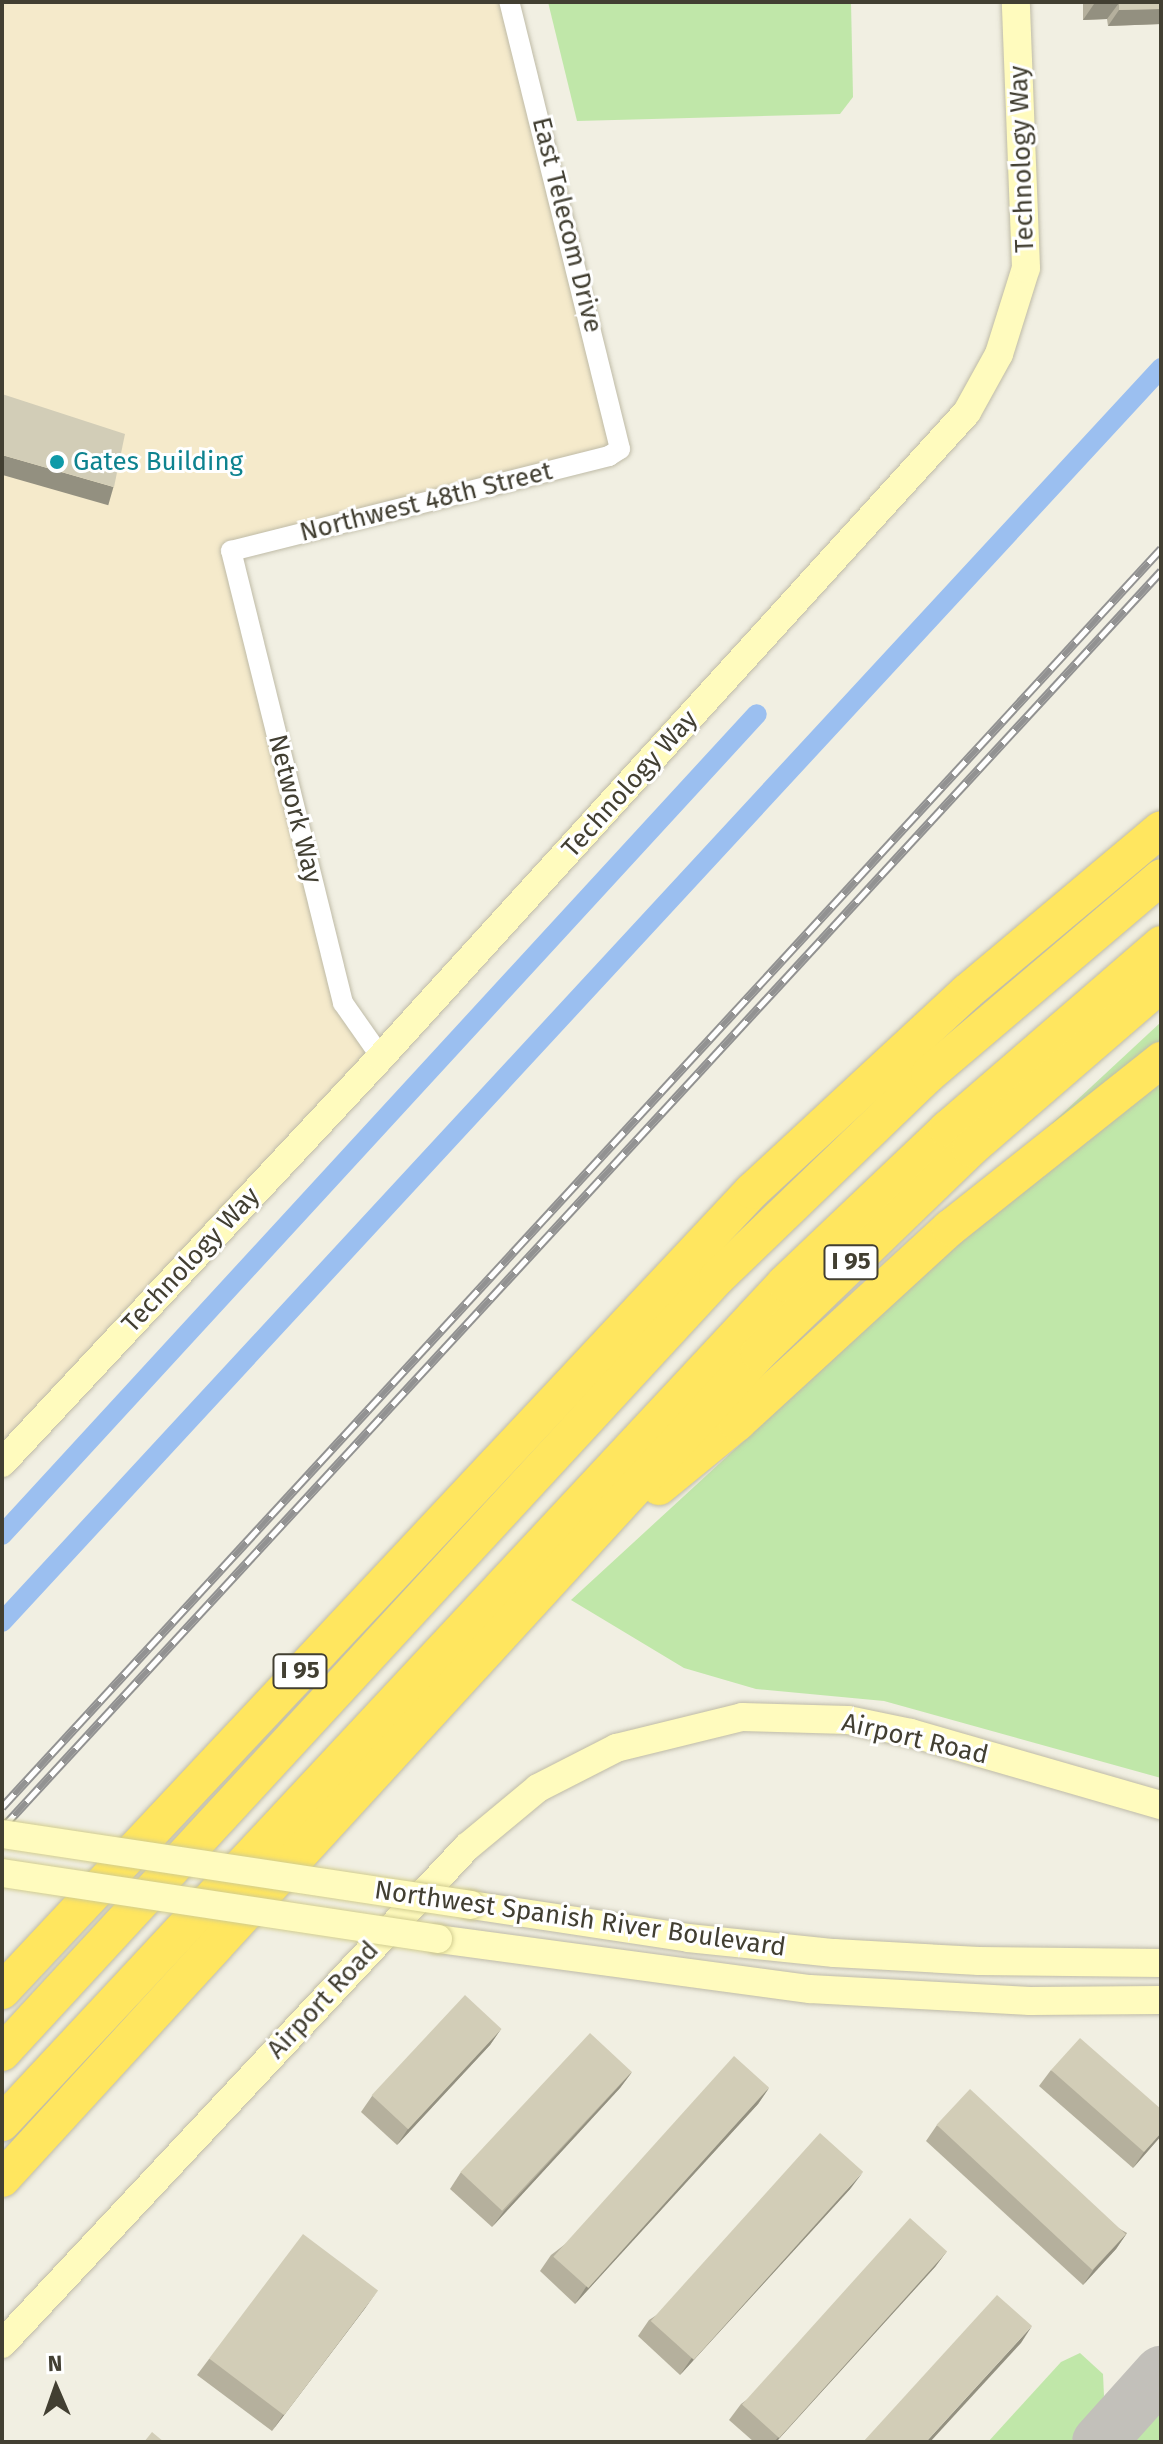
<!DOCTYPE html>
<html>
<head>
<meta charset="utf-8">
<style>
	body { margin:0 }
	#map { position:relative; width:1163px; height:2444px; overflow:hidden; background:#f1efe2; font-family:"Fira Sans",sans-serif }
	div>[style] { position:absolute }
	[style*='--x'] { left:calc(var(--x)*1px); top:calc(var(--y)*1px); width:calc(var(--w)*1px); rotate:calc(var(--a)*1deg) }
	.commercial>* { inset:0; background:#f5eacb }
	.green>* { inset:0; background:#c0e7a9 }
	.canal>* { height:20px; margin:-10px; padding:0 10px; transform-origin:10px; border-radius:10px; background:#9bbff0 }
	.taxiway>* { height:54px; margin:-27px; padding:0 27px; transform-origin:27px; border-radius:27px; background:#c2c0ba }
	.roads { filter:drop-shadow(0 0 2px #bfbba7) drop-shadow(0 0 2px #bfbba7) }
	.street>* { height:20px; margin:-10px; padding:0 10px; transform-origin:10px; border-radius:10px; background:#fff }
	.secondary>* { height:28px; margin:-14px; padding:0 14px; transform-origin:14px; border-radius:14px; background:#fffbbe }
	.highway>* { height:36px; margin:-18px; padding:0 18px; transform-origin:18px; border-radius:18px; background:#ffe65f }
	.rail>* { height:9px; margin-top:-4.5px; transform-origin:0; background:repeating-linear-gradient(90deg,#fff 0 18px,#929292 0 36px); box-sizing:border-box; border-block:2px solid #929292 }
	.bridges { filter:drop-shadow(0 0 2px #d2cd90) drop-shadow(0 0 2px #d2cd90) }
	.secondary-bridge>* { height:28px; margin:-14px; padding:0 14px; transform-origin:14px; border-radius:14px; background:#fffbbe }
	.wall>* { inset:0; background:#b5b09d }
	.shaded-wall>* { inset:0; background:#939080; transform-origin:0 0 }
	.building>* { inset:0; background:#d2cdb7; transform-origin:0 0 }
	.dots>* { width:22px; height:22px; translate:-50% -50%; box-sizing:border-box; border:4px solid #fff; border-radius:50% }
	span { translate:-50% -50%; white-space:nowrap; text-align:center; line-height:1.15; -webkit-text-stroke:6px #fff; paint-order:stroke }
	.shield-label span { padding:2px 6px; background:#fff; border:2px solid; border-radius:6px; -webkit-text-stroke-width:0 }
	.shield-label { font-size:24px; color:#423f32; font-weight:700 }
	.street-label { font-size:26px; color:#423f32 }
	.culture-label { font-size:26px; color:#0d838f }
	.left { translate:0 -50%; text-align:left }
	.frame { position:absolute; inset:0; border:4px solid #423f32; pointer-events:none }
	.north { position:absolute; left:16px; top:2348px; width:80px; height:80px; -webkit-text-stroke:6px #fff; paint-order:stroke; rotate:358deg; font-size:22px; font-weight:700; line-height:32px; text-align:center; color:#423f32 }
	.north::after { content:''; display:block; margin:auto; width:28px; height:36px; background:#423f32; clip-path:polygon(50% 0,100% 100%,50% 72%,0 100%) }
</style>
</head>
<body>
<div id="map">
	<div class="commercial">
		<i style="clip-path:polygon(2px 2px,509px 2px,620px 443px,231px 551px,343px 1003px,381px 1057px,2px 1463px)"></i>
	</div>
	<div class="green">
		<i style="clip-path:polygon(548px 2px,851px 2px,853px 97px,840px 114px,577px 121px)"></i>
		<i style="clip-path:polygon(1161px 1022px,1161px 1058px,1034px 1140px)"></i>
		<i style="clip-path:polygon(1161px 1080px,1161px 1778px,884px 1701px,756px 1689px,684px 1668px,571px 1600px,1044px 1165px)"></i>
		<i style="clip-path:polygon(1080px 2353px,1103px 2374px,1104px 2396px,1096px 2414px,1070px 2442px,988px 2442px,1061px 2362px)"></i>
		<i style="clip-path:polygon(1161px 2400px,1161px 2442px,1130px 2442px,1126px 2438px)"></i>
	</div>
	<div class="canal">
		<i style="--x:2;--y:1535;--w:1115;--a:-47.4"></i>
		<i style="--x:2;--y:1622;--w:1708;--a:-47.25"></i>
	</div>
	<div class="taxiway">
		<i style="--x:1099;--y:2442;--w:93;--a:-48.1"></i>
	</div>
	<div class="roads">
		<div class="street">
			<i style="--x:381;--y:1057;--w:66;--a:-125.1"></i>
			<i style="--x:343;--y:1003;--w:466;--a:-103.9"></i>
			<i style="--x:231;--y:551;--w:390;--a:-14.1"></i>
			<i style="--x:609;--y:456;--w:13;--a:-32"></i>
			<i style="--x:620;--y:449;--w:461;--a:-103.9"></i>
		</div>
		<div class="secondary">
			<i style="--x:2;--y:1463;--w:555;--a:-46.97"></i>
			<i style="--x:381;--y:1057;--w:871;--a:-47.74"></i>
			<i style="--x:967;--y:412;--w:66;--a:-61.1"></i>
			<i style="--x:999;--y:354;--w:90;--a:-72.6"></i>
			<i style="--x:1026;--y:268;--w:266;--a:-92.2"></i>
			<i style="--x:471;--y:1905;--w:219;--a:8.6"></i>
			<i style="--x:688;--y:1938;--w:147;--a:5.9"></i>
			<i style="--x:834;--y:1953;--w:145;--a:3.2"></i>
			<i style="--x:979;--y:1961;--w:182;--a:0.6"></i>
			<i style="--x:438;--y:1939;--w:375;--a:7.7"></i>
			<i style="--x:810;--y:1989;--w:220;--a:3.1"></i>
			<i style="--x:1030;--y:2001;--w:131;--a:-0.4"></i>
			<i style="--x:2;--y:2344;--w:681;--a:-46.91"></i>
			<i style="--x:467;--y:1847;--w:92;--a:-39.7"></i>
			<i style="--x:538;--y:1788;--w:88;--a:-27.1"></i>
			<i style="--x:616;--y:1748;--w:130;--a:-13.8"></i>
			<i style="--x:742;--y:1717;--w:106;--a:1.6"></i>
			<i style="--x:848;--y:1720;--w:64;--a:11.7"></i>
			<i style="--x:911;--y:1733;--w:260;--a:16.1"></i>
		</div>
		<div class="highway">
			<i style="--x:659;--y:1487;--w:101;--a:-39.4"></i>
			<i style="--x:737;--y:1423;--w:289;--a:-42.5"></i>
			<i style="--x:950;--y:1228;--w:270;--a:-38.5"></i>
			<i style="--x:2;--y:1991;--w:1097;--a:-46.85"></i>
			<i style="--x:752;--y:1191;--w:293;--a:-42.8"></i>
			<i style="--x:967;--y:992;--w:253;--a:-40"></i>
			<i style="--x:2;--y:2053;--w:1054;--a:-47.31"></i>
			<i style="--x:717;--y:1278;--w:294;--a:-43.9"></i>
			<i style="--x:929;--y:1074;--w:304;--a:-40.3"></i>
			<i style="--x:2;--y:2123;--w:1148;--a:-47.01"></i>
			<i style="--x:785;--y:1283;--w:224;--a:-43.5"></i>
			<i style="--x:947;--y:1129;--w:283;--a:-40.8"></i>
			<i style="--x:2;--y:2179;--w:1120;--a:-47.5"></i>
			<i style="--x:759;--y:1353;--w:293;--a:-44"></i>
			<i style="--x:970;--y:1149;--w:252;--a:-40.8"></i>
		</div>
	</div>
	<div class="rail">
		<i style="--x:2;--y:1807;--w:1711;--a:-47.35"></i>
		<i style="--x:2;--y:1828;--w:1710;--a:-47.32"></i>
	</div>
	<div class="bridges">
		<div class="secondary-bridge">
			<i style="--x:2;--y:1834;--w:474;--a:8.6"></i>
			<i style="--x:2;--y:1873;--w:441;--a:8.6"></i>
		</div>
	</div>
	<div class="wall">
		<i style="clip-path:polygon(1083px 2px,1161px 2px,1161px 24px,1108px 26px,1107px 19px,1083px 20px)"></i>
		<i style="clip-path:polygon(501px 2029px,490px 2045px,397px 2145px,361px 2112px,372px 2096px)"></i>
		<i style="clip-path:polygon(1051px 2070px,1161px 2136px,1133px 2168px,1039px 2086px)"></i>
		<i style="clip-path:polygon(632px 2072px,620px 2088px,492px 2227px,450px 2189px,461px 2172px)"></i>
		<i style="clip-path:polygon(769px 2088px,758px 2104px,575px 2304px,540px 2271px,551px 2255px)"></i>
		<i style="clip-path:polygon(937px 2125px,1127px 2233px,1116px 2249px,1083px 2285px,926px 2141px)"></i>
		<i style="clip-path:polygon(851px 2188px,680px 2375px,638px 2336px,649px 2320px)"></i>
		<i style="clip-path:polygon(947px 2251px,935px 2267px,776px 2442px,754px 2442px,729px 2420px,741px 2404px)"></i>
		<i style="clip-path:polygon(366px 2307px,272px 2431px,197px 2375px,209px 2359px)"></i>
	</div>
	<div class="shaded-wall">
		<i style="clip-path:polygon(1119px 3px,1107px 19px,1083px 20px,1094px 4px)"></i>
		<i style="clip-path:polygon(1161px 9px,1161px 24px,1108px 26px,1119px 10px)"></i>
		<i style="left:2px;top:455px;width:116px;height:19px;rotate:16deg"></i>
		<i style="clip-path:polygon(501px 2029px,490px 2045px,397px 2145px,408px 2129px)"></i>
		<i style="clip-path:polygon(632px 2072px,620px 2088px,492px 2227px,504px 2211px)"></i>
		<i style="clip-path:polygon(769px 2088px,758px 2104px,575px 2304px,586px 2287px)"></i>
		<i style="clip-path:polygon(1161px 2133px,1161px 2136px,1133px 2168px,1144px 2152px)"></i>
		<i style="clip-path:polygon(863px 2172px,851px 2188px,680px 2375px,691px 2359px)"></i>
		<i style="clip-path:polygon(1127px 2233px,1116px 2249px,1083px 2285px,1094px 2269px)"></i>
		<i style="clip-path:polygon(947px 2251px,935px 2267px,776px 2442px,774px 2442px)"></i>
		<i style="clip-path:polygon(378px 2290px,366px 2307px,272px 2431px,283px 2415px)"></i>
		<i style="clip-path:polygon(1032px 2326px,1021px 2343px,930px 2442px,926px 2442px)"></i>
	</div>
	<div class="building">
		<i style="clip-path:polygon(1094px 2px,1161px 2px,1161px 9px,1119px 10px,1119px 3px,1094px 4px)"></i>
		<i style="clip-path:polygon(2px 394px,125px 434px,114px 487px,2px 455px)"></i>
		<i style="left:465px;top:1995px;width:50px;height:137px;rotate:43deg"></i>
		<i style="left:590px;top:2033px;width:57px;height:190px;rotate:43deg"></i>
		<i style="clip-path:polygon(1080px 2038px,1161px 2109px,1161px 2133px,1144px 2152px,1051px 2070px)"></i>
		<i style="left:734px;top:2056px;width:47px;height:270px;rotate:42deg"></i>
		<i style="left:970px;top:2089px;width:213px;height:49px;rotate:43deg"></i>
		<i style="left:820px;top:2133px;width:58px;height:253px;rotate:42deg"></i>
		<i style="left:910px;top:2218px;width:50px;height:251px;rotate:42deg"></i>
		<i style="left:303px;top:2234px;width:94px;height:156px;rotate:37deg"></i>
		<i style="clip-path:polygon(997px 2295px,1032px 2326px,926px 2442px,863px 2442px)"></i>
		<i style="clip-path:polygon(152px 2432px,164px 2442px,144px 2442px)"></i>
	</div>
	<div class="dots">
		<i style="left:57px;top:462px;background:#0f9aa8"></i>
	</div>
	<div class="shield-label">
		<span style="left:851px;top:1262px">I 95</span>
		<span style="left:300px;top:1671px">I 95</span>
	</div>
	<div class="street-label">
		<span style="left:1022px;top:159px;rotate:-92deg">Technology Way</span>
		<span style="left:567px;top:225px;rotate:76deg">East Telecom Drive</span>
		<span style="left:426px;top:502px;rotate:-14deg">Northwest 48th Street</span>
		<span style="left:630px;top:784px;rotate:-48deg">Technology Way</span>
		<span style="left:295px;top:809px;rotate:76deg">Network Way</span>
		<span style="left:191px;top:1260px;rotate:-47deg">Technology Way</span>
		<span style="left:915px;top:1739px;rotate:13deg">Airport Road</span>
		<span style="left:580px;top:1919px;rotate:8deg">Northwest Spanish River Boulevard</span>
		<span style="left:323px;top:2000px;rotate:-47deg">Airport Road</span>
	</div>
	<div class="culture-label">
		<span class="left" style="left:73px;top:462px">Gates Building</span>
	</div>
	<div class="frame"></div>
	<div class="north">N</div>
</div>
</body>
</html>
